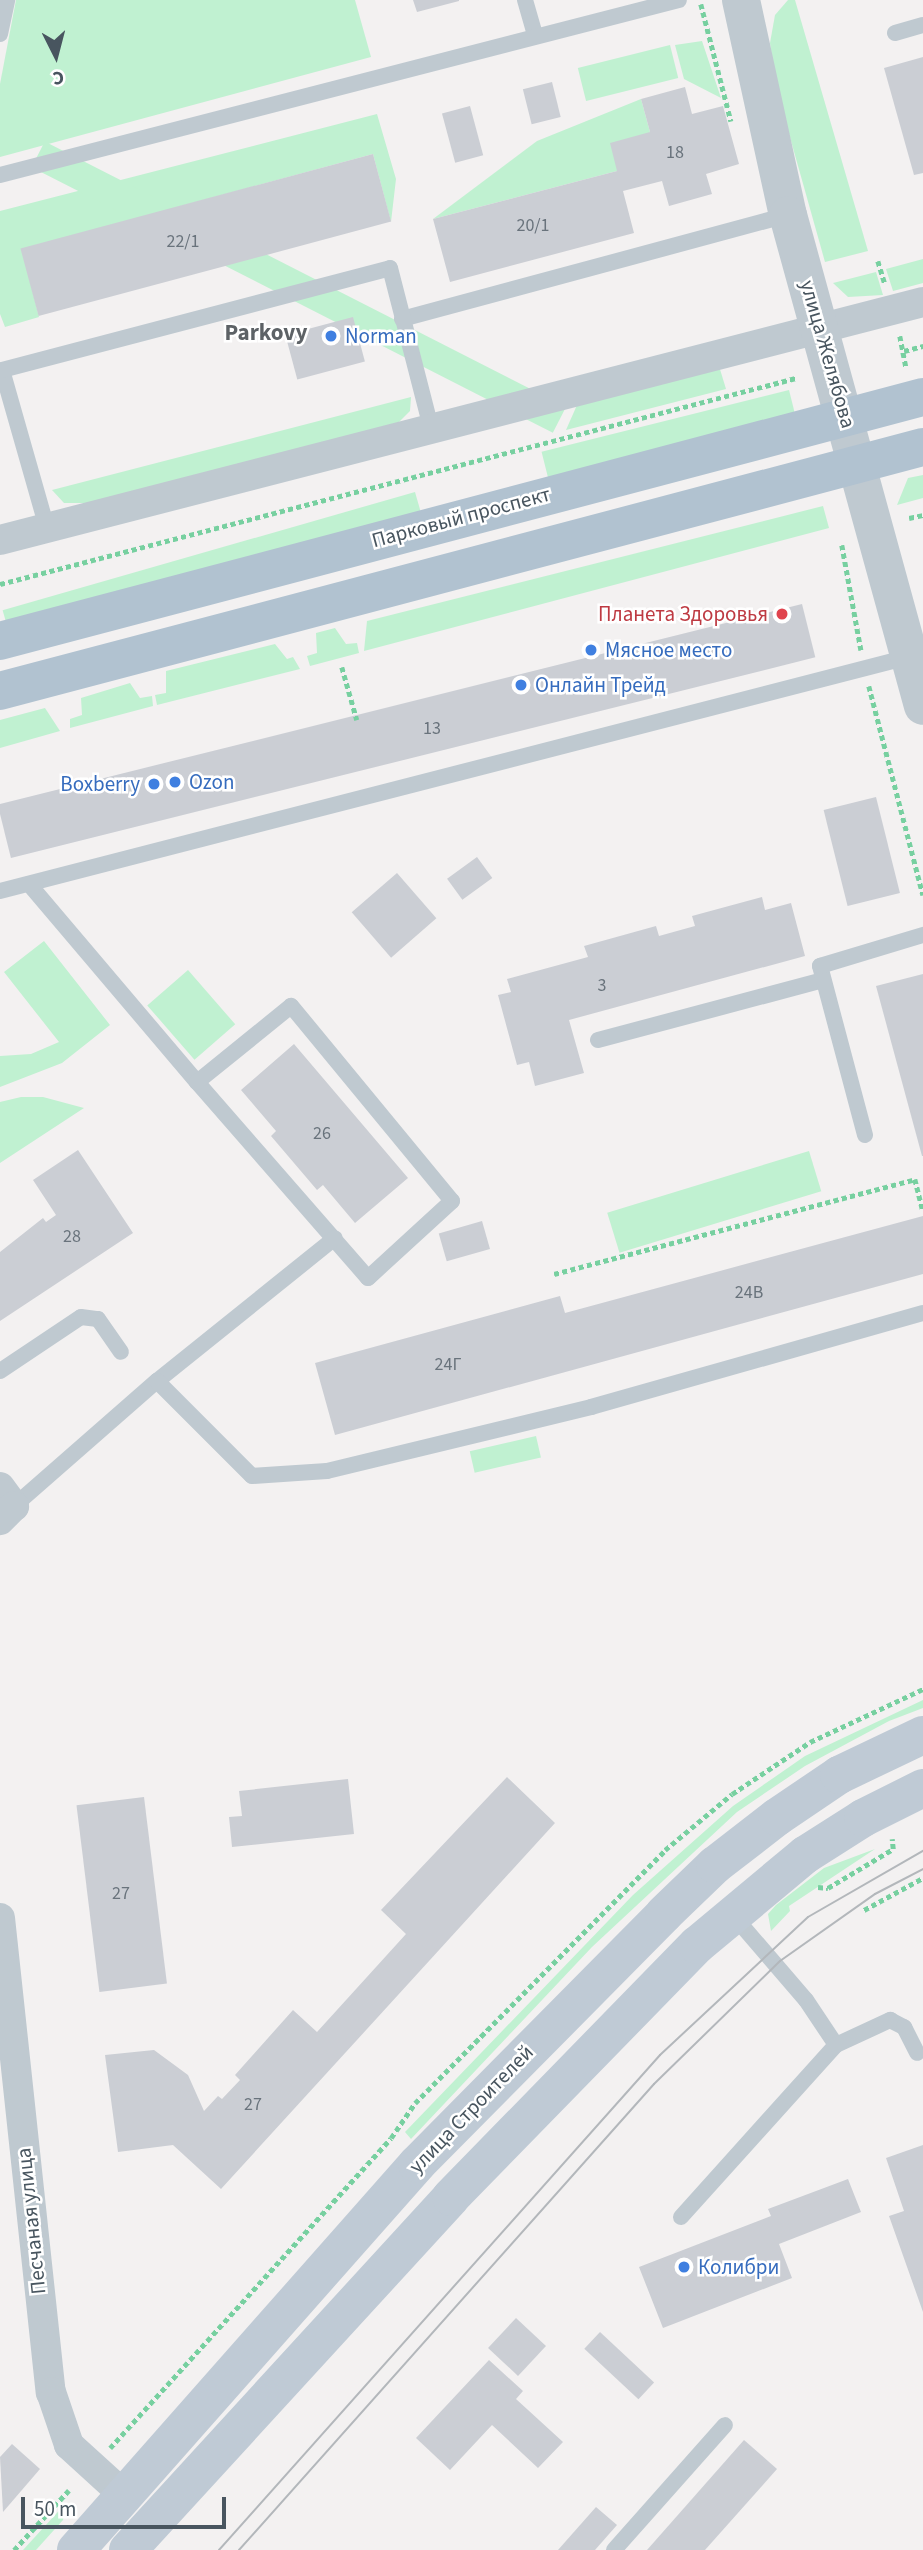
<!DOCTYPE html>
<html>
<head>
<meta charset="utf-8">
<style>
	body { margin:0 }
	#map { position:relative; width:923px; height:2550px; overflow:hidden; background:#f3f1f1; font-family:"Source Sans 3",sans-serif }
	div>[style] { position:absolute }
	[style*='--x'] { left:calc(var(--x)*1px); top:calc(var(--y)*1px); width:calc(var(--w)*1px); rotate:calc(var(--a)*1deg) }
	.green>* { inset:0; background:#c0f1d1; transform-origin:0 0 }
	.building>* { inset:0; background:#cbced4; transform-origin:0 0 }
	.path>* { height:4.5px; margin-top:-2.25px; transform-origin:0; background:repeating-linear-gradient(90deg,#77d0a0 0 5px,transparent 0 8.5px) }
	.service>* { height:16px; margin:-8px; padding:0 8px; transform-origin:8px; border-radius:8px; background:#bfc9d0 }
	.minor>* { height:30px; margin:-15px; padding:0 15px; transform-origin:15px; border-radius:15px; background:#bfc9d0 }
	.tertiary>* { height:38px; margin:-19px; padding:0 19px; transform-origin:19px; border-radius:19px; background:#bfc9d0 }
	.secondary>* { height:38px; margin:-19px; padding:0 19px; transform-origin:19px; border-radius:19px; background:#bfcad5 }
	.primary>* { height:38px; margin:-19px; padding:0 19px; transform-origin:19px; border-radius:19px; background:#b1c2d0 }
	.tram>* { height:2px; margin:-1px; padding:0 1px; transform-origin:1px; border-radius:1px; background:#b3b7bb }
	.dots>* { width:19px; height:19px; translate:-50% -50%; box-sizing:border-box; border:4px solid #fff; border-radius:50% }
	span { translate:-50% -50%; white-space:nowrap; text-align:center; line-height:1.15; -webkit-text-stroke:5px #fff; paint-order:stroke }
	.number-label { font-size:18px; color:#69737c }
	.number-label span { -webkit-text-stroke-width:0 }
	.shop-label { font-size:21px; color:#366cbe }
	.left { translate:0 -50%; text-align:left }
	.right { translate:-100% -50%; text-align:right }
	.street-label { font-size:21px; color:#48555f }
	.health-label { font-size:21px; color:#be3a42 }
	.neighbourhood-label { font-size:23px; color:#5d6266; font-weight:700 }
	.north { position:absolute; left:21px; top:21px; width:70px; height:70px; -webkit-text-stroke:5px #fff; paint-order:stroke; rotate:174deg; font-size:19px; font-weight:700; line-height:28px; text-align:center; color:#48555f }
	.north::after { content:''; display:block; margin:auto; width:24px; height:32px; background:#48555f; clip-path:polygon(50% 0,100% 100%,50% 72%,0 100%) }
	.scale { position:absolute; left:21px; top:2497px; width:205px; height:32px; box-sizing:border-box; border:4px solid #48555f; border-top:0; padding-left:9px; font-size:21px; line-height:24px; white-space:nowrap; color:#48555f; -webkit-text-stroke:5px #fff; paint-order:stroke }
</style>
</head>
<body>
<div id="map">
	<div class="green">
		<i style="clip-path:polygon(16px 0,355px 0,371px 57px,0 157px,0 84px)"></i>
		<i style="clip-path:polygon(788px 0,795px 0,868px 251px,825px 262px,777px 91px,770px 43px,775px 15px)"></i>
		<i style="clip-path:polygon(702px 41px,721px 98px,684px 79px,675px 45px)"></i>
		<i style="left:670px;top:45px;width:34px;height:95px;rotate:76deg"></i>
		<i style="clip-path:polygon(641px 99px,650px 132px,617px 171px,433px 219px,537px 141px)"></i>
		<i style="clip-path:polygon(377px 114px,396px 179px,391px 222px,373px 154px,22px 249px,39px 317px,5px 327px,0 314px,0 211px)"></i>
		<i style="clip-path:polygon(923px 259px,923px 283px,893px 291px,886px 269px)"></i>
		<i style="clip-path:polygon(876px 272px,883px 295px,848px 297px,833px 283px)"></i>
		<i style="clip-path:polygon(719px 366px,726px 389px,566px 430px,577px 405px)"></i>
		<i style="left:789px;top:390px;width:29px;height:255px;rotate:76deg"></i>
		<i style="clip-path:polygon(411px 397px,410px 411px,398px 423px,94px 503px,64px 503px,52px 490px)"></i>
		<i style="left:566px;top:407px;width:29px;height:585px;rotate:117deg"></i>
		<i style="clip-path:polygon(923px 475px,923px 498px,897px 505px,908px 478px)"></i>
		<i style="left:415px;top:492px;width:26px;height:429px;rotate:74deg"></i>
		<i style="clip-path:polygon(823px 506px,829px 528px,364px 651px,367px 621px)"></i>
		<i style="clip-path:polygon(335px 628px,346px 644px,357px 643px,359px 653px,310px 666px,307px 656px,317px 653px,316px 633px)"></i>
		<i style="clip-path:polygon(275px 644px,287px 659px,293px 657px,300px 669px,157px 705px,155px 695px,166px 693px,166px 671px)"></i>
		<i style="clip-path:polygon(130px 683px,140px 698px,152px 696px,153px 706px,70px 728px,70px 719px,82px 715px,81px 698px)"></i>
		<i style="clip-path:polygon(45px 708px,60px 731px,0 748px,0 720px)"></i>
		<i style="clip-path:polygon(44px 941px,110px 1025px,62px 1063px,0 1087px,0 1056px,31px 1054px,59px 1042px,4px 972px)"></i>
		<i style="left:188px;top:970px;width:72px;height:54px;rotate:49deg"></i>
		<i style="clip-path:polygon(21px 1097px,43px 1097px,84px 1108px,0 1163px,0 1102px)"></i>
		<i style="left:809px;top:1151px;width:42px;height:211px;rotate:73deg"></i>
		<i style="left:536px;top:1436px;width:22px;height:68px;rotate:77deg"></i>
		<i style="clip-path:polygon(923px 1700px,923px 1708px,889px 1721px,805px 1766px,737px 1812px,592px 1947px,411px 2139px,405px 2132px,633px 1895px,733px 1806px,805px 1756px)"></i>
		<i style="clip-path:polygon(875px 1849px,789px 1906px,790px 1911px,771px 1931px,768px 1914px,776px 1905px,824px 1868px)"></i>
		<i style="clip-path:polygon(66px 2503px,63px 2520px,36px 2550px,23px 2550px)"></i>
	</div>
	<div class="building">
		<i style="clip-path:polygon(413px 0,459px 0,459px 1px,417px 12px)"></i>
		<i style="clip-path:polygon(923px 57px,923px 173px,914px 175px,884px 68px)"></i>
		<i style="left:552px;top:82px;width:36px;height:30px;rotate:76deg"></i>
		<i style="clip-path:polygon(685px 87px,692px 114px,723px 106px,739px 164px,706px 174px,712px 194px,669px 206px,662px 181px,623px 191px,634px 233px,450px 282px,433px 219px,617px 171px,610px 143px,650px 132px,641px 99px)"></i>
		<i style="left:470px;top:106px;width:51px;height:29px;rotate:75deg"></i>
		<i style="left:373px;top:154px;width:70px;height:365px;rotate:75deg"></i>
		<i style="left:353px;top:317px;width:46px;height:70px;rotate:75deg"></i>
		<i style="left:802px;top:604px;width:55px;height:829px;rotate:76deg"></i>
		<i style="left:876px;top:797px;width:99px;height:54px;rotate:76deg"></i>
		<i style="left:477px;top:857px;width:26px;height:37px;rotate:54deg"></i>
		<i style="left:397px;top:873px;width:60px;height:60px;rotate:49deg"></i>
		<i style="clip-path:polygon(762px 897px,765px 910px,791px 903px,805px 956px,569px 1020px,584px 1073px,535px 1086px,529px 1062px,517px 1065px,498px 995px,511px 992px,507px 979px,588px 957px,584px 946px,656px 926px,659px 936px,695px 926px,692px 916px)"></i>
		<i style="clip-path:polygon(923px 974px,923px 1156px,922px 1156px,876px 986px)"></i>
		<i style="clip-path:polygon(294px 1044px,408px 1178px,355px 1223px,323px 1185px,317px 1190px,271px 1136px,276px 1131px,241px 1090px)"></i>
		<i style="clip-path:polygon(78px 1150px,133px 1233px,0 1321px,0 1252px,43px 1218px,46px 1222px,56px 1215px,33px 1180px)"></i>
		<i style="clip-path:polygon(923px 1216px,923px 1274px,335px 1435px,315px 1363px,560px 1296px,565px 1313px)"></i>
		<i style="left:482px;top:1221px;width:29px;height:45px;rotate:74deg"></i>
		<i style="clip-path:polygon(507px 1777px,555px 1823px,221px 2189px,173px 2145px,118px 2152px,105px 2055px,154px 2050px,188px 2075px,204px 2111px,218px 2096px,222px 2099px,240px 2080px,235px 2075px,293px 2010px,317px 2032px,406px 1934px,381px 1910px)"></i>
		<i style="clip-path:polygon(348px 1779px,354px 1834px,232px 1847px,229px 1817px,242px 1816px,239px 1791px)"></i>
		<i style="left:144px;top:1797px;width:188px;height:68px;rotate:83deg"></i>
		<i style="clip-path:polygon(923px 2145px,923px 2312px,889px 2216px,904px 2211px,886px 2158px)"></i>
		<i style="clip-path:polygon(848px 2179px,861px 2212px,779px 2244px,792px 2278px,663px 2328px,639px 2267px,771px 2216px,768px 2209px)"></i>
		<i style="left:516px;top:2318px;width:41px;height:41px;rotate:43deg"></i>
		<i style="left:600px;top:2332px;width:74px;height:23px;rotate:43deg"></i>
		<i style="clip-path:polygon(489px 2360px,523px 2391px,516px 2399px,563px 2442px,538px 2468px,492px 2425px,450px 2470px,416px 2438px)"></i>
		<i style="clip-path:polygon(744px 2440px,777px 2469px,705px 2550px,647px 2550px)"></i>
		<i style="clip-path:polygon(12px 2444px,40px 2469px,3px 2512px,0 2457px)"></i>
		<i style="clip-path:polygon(596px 2507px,617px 2525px,595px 2550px,558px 2550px)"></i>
	</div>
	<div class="path">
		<i style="--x:701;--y:4;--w:121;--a:75.6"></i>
		<i style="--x:878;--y:261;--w:24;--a:73"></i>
		<i style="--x:900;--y:336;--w:32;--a:79"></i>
		<i style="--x:904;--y:351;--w:20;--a:-15"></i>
		<i style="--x:909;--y:518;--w:14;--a:-12"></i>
		<i style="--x:842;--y:545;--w:107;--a:79.7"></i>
		<i style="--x:0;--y:584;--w:822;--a:-14.51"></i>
		<i style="--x:342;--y:667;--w:55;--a:74.2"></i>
		<i style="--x:869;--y:686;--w:216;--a:75.5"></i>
		<i style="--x:554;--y:1274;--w:373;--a:-14.7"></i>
		<i style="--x:915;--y:1179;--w:33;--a:76"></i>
		<i style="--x:818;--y:1887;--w:10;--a:6"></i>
		<i style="--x:828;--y:1888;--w:76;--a:-31"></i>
		<i style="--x:893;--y:1849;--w:10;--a:-96"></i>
		<i style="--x:864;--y:1910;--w:67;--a:-28.5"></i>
		<i style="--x:110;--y:2448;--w:418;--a:-47.8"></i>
		<i style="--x:391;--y:2138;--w:42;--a:-55.6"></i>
		<i style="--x:415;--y:2103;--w:356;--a:-45.3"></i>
		<i style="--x:665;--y:1850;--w:87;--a:-39.9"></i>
		<i style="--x:732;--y:1794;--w:94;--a:-33.7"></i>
		<i style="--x:810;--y:1742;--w:125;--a:-25.1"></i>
		<i style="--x:14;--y:2550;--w:81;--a:-47.5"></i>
	</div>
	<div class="service">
		<i style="--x:525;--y:0;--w:37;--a:74"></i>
		<i style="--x:895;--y:33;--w:29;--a:-16"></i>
		<i style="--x:0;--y:34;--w:35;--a:-78"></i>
		<i style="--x:0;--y:175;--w:701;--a:-14.45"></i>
		<i style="--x:402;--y:319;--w:400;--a:-15.1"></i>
		<i style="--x:47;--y:528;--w:164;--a:-105.9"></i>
		<i style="--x:2;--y:370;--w:401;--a:-14.7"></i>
		<i style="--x:390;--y:268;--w:165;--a:75.6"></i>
		<i style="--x:29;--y:884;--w:260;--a:49.7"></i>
		<i style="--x:197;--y:1082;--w:260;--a:48.9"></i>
		<i style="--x:368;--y:1278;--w:114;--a:-42.5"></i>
		<i style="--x:452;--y:1201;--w:253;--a:-129.5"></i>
		<i style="--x:291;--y:1006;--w:121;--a:141"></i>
		<i style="--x:0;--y:891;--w:939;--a:-14.44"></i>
		<i style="--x:598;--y:1040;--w:233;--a:-14.9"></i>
		<i style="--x:865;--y:1135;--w:175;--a:-104.9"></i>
		<i style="--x:820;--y:966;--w:108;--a:-16.8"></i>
		<i style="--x:0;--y:1371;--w:97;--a:-33.7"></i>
		<i style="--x:81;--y:1317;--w:17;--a:7"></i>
		<i style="--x:98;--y:1319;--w:40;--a:55.1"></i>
		<i style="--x:157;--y:1381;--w:228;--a:-38.8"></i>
		<i style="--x:14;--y:1506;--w:190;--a:-41.2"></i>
		<i style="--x:157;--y:1381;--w:134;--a:45"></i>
		<i style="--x:252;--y:1476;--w:75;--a:-3.8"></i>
		<i style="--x:327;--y:1471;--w:272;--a:-13.6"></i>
		<i style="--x:591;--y:1407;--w:345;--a:-15.8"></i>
		<i style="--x:732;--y:1914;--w:113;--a:49.3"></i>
		<i style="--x:806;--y:2000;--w:54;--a:56.3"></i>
		<i style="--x:681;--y:2217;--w:232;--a:-48"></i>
		<i style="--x:836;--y:2045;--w:60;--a:-24.8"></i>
		<i style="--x:890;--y:2020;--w:16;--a:27"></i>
		<i style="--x:904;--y:2027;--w:29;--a:63"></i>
		<i style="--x:614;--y:2550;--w:167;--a:-48.4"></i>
	</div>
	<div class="minor">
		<i style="--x:0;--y:540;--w:953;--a:-14.46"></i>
		<i style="--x:0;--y:1487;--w:24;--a:54"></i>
		<i style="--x:14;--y:1506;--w:20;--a:135"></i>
		<i style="--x:0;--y:1918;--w:477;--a:83.9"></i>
		<i style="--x:51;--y:2392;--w:56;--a:71.2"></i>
		<i style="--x:69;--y:2445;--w:76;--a:42.3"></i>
	</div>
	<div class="tertiary">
		<i style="--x:741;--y:0;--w:220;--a:77.7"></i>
		<i style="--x:788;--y:215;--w:509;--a:74.63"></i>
	</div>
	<div class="secondary">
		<i style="--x:76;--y:2550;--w:515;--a:-48.54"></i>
		<i style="--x:417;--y:2164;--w:351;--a:-45.3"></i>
		<i style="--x:664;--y:1914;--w:71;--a:-43.9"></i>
		<i style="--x:715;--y:1865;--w:78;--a:-37.7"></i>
		<i style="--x:777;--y:1817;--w:75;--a:-34.1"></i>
		<i style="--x:839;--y:1775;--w:93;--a:-25.5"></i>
		<i style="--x:128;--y:2550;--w:478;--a:-47.5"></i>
		<i style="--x:451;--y:2197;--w:352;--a:-45.7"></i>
		<i style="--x:697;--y:1945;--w:141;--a:-39.8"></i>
		<i style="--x:805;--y:1855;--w:69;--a:-32.5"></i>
		<i style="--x:863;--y:1818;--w:67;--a:-26.6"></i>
	</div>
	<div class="primary">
		<i style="--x:0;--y:641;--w:955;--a:-14.81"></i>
		<i style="--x:0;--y:691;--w:955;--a:-14.81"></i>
	</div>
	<div class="tram">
		<i style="--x:219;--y:2550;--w:663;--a:-48.3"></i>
		<i style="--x:660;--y:2055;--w:202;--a:-43"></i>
		<i style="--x:808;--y:1917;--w:133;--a:-29.9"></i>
		<i style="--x:239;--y:2550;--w:624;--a:-48.31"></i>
		<i style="--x:654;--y:2084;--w:176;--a:-44.3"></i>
		<i style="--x:780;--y:1961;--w:116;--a:-35.2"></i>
		<i style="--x:875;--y:1894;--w:54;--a:-27.5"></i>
	</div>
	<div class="dots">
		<i style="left:331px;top:336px;background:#3f7fe0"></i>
		<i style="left:782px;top:614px;background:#e0444e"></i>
		<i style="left:591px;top:650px;background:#3f7fe0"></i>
		<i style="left:521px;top:685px;background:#3f7fe0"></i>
		<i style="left:175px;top:782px;background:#3f7fe0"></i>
		<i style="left:154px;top:784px;background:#3f7fe0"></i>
		<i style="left:684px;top:2267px;background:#3f7fe0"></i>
	</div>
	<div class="number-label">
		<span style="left:675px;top:153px">18</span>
		<span style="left:533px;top:226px">20/1</span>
		<span style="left:183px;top:242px">22/1</span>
		<span style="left:432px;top:729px">13</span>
		<span style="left:602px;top:986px">3</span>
		<span style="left:322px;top:1134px">26</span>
		<span style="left:72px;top:1237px">28</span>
		<span style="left:749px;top:1293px">24В</span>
		<span style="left:448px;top:1365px">24Г</span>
		<span style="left:121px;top:1894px">27</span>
		<span style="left:253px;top:2105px">27</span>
	</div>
	<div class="shop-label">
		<span class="left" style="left:345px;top:336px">Norman</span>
		<span class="left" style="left:605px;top:650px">Мясное место</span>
		<span class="left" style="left:535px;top:685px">Онлайн Трейд</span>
		<span class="left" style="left:189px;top:782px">Ozon</span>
		<span class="right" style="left:140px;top:784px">Boxberry</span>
		<span class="left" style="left:698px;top:2267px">Колибри</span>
	</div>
	<div class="street-label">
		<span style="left:828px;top:354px;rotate:74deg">улица Желябова</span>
		<span style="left:461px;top:517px;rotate:-15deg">Парковый проспект</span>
		<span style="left:471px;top:2109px;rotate:-46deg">улица Строителей</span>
		<span style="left:31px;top:2221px;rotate:-96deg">Песчаная улица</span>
	</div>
	<div class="health-label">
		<span class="right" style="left:768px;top:614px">Планета Здоровья</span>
	</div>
	<div class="neighbourhood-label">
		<span style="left:266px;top:333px">Parkovy</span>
	</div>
	<div class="north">С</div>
	<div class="scale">50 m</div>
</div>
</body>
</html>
